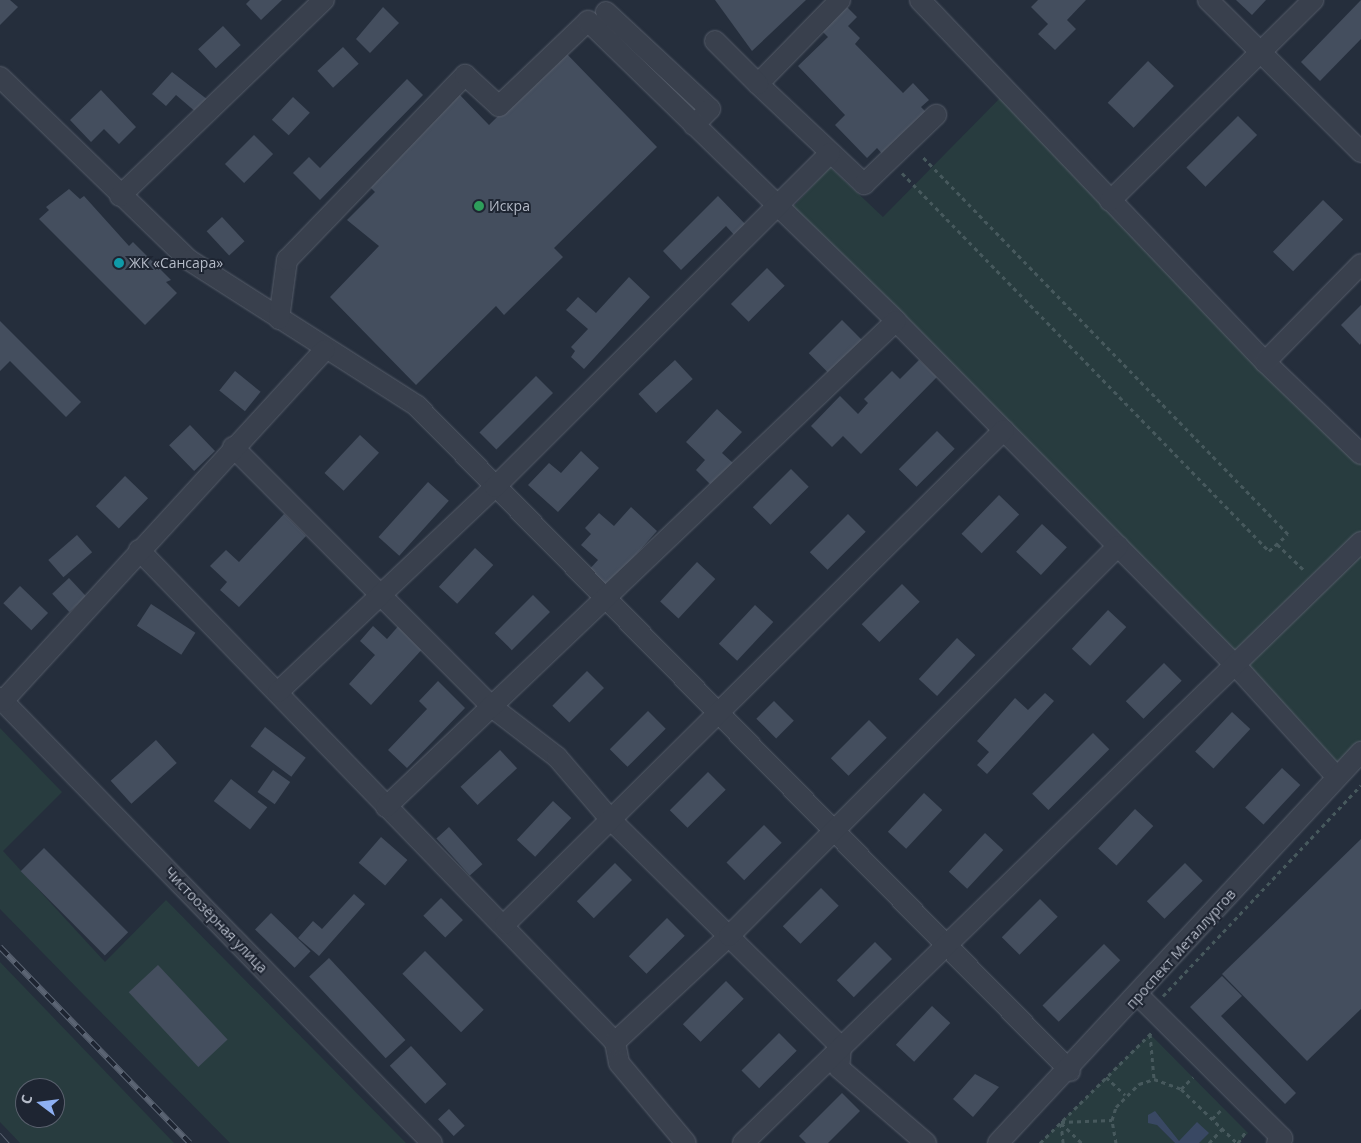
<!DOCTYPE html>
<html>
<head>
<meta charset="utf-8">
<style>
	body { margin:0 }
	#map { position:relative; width:1361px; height:1143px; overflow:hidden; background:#252e3c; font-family:"Open Sans",sans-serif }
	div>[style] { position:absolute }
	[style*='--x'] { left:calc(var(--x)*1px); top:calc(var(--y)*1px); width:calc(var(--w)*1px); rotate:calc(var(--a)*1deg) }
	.green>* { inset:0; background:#283c3f }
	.water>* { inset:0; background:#394863 }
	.building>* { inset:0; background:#444e5e; transform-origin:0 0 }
	.path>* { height:3px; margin-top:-1.5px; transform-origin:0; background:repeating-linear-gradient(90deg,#47595d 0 4px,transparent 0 8px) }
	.roads { filter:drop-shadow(0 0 1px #575e6b) drop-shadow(0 0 1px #575e6b) }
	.minor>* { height:20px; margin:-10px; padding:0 10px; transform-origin:10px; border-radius:10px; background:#39404d }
	.tram>* { height:1px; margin:-0.5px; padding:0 0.5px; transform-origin:0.5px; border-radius:0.5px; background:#5b6473 }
	.rail>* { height:5.5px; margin-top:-2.75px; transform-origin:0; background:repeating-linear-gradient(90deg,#1e2532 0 11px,#5b6473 0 22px); box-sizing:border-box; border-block:1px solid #5b6473 }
	.dots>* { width:14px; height:14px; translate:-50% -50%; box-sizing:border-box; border:2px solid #1e2532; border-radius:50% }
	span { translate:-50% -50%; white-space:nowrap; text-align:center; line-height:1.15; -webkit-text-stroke:4px #1e2532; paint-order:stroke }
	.poi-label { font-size:14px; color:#b5bbc8 }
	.left { translate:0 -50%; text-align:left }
	.street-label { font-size:14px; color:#b5bbc8 }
	.north { position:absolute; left:15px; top:1078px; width:50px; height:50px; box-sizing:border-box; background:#1e2532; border:1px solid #5a616e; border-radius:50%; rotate:285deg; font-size:14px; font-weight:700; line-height:20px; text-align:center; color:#b5bbc8 }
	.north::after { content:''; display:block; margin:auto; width:18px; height:22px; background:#8eb0f3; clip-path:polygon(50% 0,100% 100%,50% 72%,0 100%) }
</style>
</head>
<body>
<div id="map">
	<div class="green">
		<i style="clip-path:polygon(1004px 94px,1361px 458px,1361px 751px,1342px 769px,792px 208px,830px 167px,883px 217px)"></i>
		<i style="clip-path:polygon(0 728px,62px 792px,3px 851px,105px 962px,166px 900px,406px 1143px,230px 1143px,79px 990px,0 909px)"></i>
		<i style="clip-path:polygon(evenodd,0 962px,174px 1143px,20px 1143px,0 1122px,0 962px,25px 1088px,55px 1088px,55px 1118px,25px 1118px,25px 1088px)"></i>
		<i style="clip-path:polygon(1150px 1034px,1248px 1133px,1238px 1143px,1199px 1143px,1208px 1133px,1179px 1141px,1160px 1121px,1159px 1114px,1157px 1125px,1175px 1143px,1040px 1143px)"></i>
	</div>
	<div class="water">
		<i style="clip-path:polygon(1155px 1111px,1179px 1141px,1197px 1122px,1209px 1133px,1199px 1143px,1175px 1143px,1157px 1125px,1148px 1123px,1148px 1115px)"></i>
	</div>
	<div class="building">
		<i style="clip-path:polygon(0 0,10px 0,18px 7px,0 25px)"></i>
		<i style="clip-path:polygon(250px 0,282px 0,261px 20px,246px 4px)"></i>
		<i style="clip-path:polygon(715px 0,806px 0,752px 51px)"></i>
		<i style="clip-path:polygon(1038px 0,1086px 0,1067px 20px,1076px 29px,1055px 50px,1038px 34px,1048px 24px,1031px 7px)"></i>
		<i style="clip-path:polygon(1236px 0,1266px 0,1252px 15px)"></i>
		<i style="clip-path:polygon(1361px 0,1361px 39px,1320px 81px,1301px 62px)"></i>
		<i style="clip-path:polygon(843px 3px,857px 17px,848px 26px,860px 38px,855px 44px,903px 93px,913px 83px,929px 100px,921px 107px,927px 113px,884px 156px,877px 148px,867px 158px,835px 125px,845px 115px,798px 66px,828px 37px,818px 27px)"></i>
		<i style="clip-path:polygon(383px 7px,399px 23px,370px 53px,356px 39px)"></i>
		<i style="left:223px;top:26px;width:26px;height:34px;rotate:47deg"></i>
		<i style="left:343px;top:47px;width:23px;height:35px;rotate:47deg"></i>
		<i style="clip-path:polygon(564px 51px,657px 147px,554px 248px,563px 257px,504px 315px,496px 306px,416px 385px,330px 297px,379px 246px,347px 220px,375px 192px,365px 182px,457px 92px,489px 125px)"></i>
		<i style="left:1148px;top:61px;width:36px;height:58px;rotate:44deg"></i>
		<i style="clip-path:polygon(172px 72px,208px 100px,197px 113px,176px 95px,166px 106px,152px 94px)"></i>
		<i style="clip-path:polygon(407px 79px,423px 95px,320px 200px,293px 173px,309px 157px,320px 168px)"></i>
		<i style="clip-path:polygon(101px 90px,136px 127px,119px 144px,104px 129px,91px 142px,70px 120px)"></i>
		<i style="left:293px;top:97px;width:23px;height:31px;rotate:43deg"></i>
		<i style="left:1238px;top:116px;width:27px;height:73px;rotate:45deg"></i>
		<i style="left:254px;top:135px;width:27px;height:41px;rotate:45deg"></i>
		<i style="clip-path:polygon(69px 189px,80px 199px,84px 196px,129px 246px,133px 242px,171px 280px,166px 282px,177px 293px,145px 325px,39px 219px,49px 210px,46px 207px)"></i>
		<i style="clip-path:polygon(718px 196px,748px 227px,737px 238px,726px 226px,681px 270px,663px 251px)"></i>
		<i style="left:1323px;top:200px;width:28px;height:72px;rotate:44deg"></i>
		<i style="left:222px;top:217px;width:33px;height:21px;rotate:47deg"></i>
		<i style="left:767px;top:268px;width:25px;height:51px;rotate:45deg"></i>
		<i style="clip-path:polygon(629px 277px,650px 297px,584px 369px,571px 357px,575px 351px,571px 347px,588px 329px,566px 310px,578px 297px,596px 313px)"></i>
		<i style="clip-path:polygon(1361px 305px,1361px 343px,1360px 345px,1341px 325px)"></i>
		<i style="left:842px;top:320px;width:30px;height:47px;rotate:45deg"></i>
		<i style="clip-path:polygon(0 321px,81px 402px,66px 417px,10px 361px,0 371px)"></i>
		<i style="left:675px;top:360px;width:26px;height:50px;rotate:47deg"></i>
		<i style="clip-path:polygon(919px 360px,937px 377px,861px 454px,843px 436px,832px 447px,811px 426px,840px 396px,858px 414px,868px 403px,864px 399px,892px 371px,900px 379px)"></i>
		<i style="left:235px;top:371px;width:33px;height:25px;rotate:39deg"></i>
		<i style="left:536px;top:376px;width:24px;height:80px;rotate:45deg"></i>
		<i style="clip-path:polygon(717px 409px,742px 432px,722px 453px,734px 464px,713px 487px,696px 470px,705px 460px,686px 442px)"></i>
		<i style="left:190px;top:425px;width:36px;height:29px;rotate:46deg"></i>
		<i style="left:937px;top:431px;width:25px;height:54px;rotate:45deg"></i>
		<i style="left:360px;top:435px;width:26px;height:52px;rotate:43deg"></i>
		<i style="clip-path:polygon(581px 451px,599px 468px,558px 512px,528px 485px,549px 463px,561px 473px)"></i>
		<i style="left:791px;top:469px;width:25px;height:54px;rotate:45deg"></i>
		<i style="left:125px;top:476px;width:32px;height:42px;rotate:44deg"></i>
		<i style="left:428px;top:482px;width:28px;height:74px;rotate:42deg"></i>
		<i style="left:999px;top:495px;width:28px;height:54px;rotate:44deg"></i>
		<i style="clip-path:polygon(631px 507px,657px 531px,605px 589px,586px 573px,598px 560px,581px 545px,591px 534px,585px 528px,599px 513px,614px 526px)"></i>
		<i style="clip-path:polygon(284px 514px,306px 536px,239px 607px,220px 590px,227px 582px,210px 566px,226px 550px,239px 562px)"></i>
		<i style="left:848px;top:514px;width:25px;height:54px;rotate:45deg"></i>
		<i style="left:1042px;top:524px;width:34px;height:38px;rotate:43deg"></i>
		<i style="left:77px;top:535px;width:23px;height:38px;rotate:49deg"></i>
		<i style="left:475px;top:548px;width:25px;height:53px;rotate:43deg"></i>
		<i style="left:697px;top:562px;width:25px;height:54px;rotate:43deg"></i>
		<i style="left:69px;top:578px;width:25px;height:23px;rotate:47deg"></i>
		<i style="left:902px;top:584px;width:25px;height:57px;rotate:45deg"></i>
		<i style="left:20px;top:586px;width:39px;height:24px;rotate:44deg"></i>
		<i style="left:533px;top:595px;width:24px;height:54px;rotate:45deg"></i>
		<i style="left:151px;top:604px;width:53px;height:26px;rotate:33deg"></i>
		<i style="left:755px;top:605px;width:25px;height:53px;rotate:43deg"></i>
		<i style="left:1108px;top:610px;width:25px;height:53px;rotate:43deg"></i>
		<i style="clip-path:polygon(401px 623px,426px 645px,371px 705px,349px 684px,375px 655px,360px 641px,373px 626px,387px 639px)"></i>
		<i style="left:957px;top:638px;width:25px;height:56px;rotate:43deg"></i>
		<i style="left:1164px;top:663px;width:25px;height:54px;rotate:45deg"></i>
		<i style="left:587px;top:671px;width:24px;height:49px;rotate:45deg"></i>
		<i style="clip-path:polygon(438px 681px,465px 708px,407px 768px,388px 750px,427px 709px,419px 701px)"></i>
		<i style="clip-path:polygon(1045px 693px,1054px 701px,987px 774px,977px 765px,989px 752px,977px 741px,1015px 698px,1028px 710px)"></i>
		<i style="left:774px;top:701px;width:28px;height:25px;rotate:45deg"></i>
		<i style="left:648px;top:711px;width:25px;height:54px;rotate:45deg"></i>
		<i style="left:1232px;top:712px;width:25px;height:54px;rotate:43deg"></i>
		<i style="left:869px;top:720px;width:25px;height:54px;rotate:45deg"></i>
		<i style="left:265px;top:727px;width:51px;height:24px;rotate:37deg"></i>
		<i style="left:1093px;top:733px;width:23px;height:86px;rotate:45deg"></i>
		<i style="left:156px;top:740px;width:31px;height:61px;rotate:48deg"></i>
		<i style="left:500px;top:750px;width:25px;height:54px;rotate:47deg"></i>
		<i style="left:1282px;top:768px;width:25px;height:54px;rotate:43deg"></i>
		<i style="left:273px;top:770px;width:21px;height:27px;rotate:35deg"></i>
		<i style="left:708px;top:772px;width:25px;height:54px;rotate:45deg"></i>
		<i style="left:231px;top:779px;width:46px;height:28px;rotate:38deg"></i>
		<i style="left:924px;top:793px;width:25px;height:53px;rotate:43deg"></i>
		<i style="left:553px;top:801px;width:25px;height:53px;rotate:43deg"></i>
		<i style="left:1135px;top:809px;width:25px;height:54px;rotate:43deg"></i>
		<i style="left:764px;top:825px;width:25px;height:53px;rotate:45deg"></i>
		<i style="left:449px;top:827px;width:50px;height:17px;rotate:48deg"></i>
		<i style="left:985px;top:833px;width:25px;height:53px;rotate:43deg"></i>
		<i style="left:381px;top:837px;width:35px;height:34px;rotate:41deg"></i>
		<i style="clip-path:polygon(1361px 839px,1361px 1009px,1307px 1061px,1222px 974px)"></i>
		<i style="left:44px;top:848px;width:119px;height:33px;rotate:45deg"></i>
		<i style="left:615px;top:863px;width:24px;height:54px;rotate:45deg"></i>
		<i style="left:1185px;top:863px;width:25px;height:54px;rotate:45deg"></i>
		<i style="left:821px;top:888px;width:25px;height:54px;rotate:45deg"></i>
		<i style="clip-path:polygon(354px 894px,365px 904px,319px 956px,298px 938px,313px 921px,322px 929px)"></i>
		<i style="left:441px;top:898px;width:31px;height:25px;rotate:45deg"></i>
		<i style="left:1040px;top:899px;width:25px;height:54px;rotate:45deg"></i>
		<i style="left:271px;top:913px;width:55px;height:23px;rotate:44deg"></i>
		<i style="left:667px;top:918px;width:25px;height:54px;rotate:45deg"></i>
		<i style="left:875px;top:942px;width:24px;height:54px;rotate:45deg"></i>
		<i style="left:1104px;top:944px;width:23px;height:87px;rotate:45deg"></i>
		<i style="left:425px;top:951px;width:83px;height:32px;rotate:45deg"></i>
		<i style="left:329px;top:958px;width:112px;height:27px;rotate:47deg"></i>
		<i style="left:158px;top:965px;width:102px;height:40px;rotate:47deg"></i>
		<i style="clip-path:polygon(1222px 976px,1242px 996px,1221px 1016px,1296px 1093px,1285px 1104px,1190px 1007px)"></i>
		<i style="left:726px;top:981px;width:25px;height:61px;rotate:45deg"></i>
		<i style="left:932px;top:1006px;width:25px;height:53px;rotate:43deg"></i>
		<i style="left:779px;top:1033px;width:25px;height:53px;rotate:45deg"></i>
		<i style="left:411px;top:1046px;width:52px;height:29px;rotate:47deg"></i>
		<i style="clip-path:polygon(975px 1074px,999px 1087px,973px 1117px,953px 1099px)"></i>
		<i style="clip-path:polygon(842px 1093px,860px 1111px,828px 1143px,806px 1143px,799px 1136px)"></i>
		<i style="left:449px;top:1109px;width:23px;height:15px;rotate:47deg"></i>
	</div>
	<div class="path">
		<i style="--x:902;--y:173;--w:527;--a:45.85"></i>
		<i style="--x:1269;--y:551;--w:25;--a:-42"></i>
		<i style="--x:1288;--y:534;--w:528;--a:-134.08"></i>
		<i style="--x:1277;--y:544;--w:39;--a:44"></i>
		<i style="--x:1163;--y:996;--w:289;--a:-46.8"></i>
		<i style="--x:1150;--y:1034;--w:45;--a:84.9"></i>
		<i style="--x:1106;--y:1077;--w:26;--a:43"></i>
		<i style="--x:1181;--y:1089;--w:17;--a:-45"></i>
		<i style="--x:1212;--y:1119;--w:16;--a:-45"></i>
		<i style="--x:1061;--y:1122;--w:51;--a:-2.2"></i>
		<i style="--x:1061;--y:1123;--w:29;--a:44"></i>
		<i style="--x:1061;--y:1123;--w:20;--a:84"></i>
		<i style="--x:1040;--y:1143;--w:158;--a:-44.7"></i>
		<i style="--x:1116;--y:1143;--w:23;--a:-100"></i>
		<i style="--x:1112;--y:1120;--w:14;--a:-73"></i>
		<i style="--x:1116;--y:1107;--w:33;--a:-45"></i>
		<i style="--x:1139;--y:1084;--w:16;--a:-18"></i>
		<i style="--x:1154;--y:1079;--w:29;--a:20"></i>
		<i style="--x:1181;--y:1089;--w:78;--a:44"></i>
		<i style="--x:1209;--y:1143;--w:19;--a:-47"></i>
		<i style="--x:1238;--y:1143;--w:14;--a:-56"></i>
	</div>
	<div class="roads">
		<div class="minor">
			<i style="--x:840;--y:0;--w:117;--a:134.3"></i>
			<i style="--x:758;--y:84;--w:146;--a:43.3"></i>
			<i style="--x:864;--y:184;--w:100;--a:-43.8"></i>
			<i style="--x:920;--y:0;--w:500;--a:46.38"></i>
			<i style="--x:1265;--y:362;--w:133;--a:43.8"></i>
			<i style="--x:1208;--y:0;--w:216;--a:44.8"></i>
			<i style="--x:606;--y:12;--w:142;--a:43"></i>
			<i style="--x:710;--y:109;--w:23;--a:135"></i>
			<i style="--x:715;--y:41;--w:61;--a:45"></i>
			<i style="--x:0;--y:77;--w:263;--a:44.1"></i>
			<i style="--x:189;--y:260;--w:271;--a:32.6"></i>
			<i style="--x:417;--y:406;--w:932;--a:45.52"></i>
			<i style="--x:120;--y:196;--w:283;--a:-43.9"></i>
			<i style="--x:1110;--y:201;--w:286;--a:-44.7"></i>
			<i style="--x:279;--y:319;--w:60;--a:-82.3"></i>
			<i style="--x:287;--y:260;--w:257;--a:-46.1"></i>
			<i style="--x:465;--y:75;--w:46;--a:42.4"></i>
			<i style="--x:499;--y:106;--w:123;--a:-43.7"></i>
			<i style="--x:588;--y:21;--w:430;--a:44.2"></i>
			<i style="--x:896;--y:321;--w:486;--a:45.4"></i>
			<i style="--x:1237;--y:667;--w:147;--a:47.8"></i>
			<i style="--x:1265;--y:362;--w:137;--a:-45.6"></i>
			<i style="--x:233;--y:447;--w:367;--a:45.1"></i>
			<i style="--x:492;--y:707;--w:82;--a:37.6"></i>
			<i style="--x:557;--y:757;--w:83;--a:49.4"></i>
			<i style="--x:611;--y:820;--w:323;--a:44.6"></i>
			<i style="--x:841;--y:1047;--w:21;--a:95"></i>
			<i style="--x:839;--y:1068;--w:115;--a:40.8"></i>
			<i style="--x:139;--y:550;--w:685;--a:45.95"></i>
			<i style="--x:615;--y:1042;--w:21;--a:79"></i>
			<i style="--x:619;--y:1063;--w:104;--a:50.1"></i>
			<i style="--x:278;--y:692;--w:299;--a:-43.4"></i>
			<i style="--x:495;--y:487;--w:473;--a:-44.9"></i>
			<i style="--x:0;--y:698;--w:620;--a:45.85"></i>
			<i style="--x:3;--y:701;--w:476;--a:-47.5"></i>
			<i style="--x:386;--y:807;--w:704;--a:-43.62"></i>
			<i style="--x:505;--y:924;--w:702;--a:-44.71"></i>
			<i style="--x:1139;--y:996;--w:202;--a:44.8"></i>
			<i style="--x:1282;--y:1138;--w:7;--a:135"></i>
			<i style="--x:615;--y:1042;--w:156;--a:-42.9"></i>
			<i style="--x:729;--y:936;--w:551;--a:-45.07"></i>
			<i style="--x:743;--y:1143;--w:862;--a:-44.2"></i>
			<i style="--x:998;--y:1143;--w:534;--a:-47.13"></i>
		</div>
	</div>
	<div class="tram">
		<i style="--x:0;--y:1133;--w:13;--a:48"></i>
	</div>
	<div class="rail">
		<i style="--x:0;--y:947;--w:273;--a:45.9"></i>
	</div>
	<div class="dots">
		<i style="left:479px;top:206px;background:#2e9e5b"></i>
		<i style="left:119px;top:263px;background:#0f9aa8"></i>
	</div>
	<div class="poi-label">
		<span class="left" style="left:489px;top:206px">Искра</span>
		<span class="left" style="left:129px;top:263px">ЖК «Сансара»</span>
	</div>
	<div class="street-label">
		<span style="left:216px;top:920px;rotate:46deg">Чистоозёрная улица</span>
		<span style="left:1181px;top:949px;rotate:-48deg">проспект Металлургов</span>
	</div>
	<div class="north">С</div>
</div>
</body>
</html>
